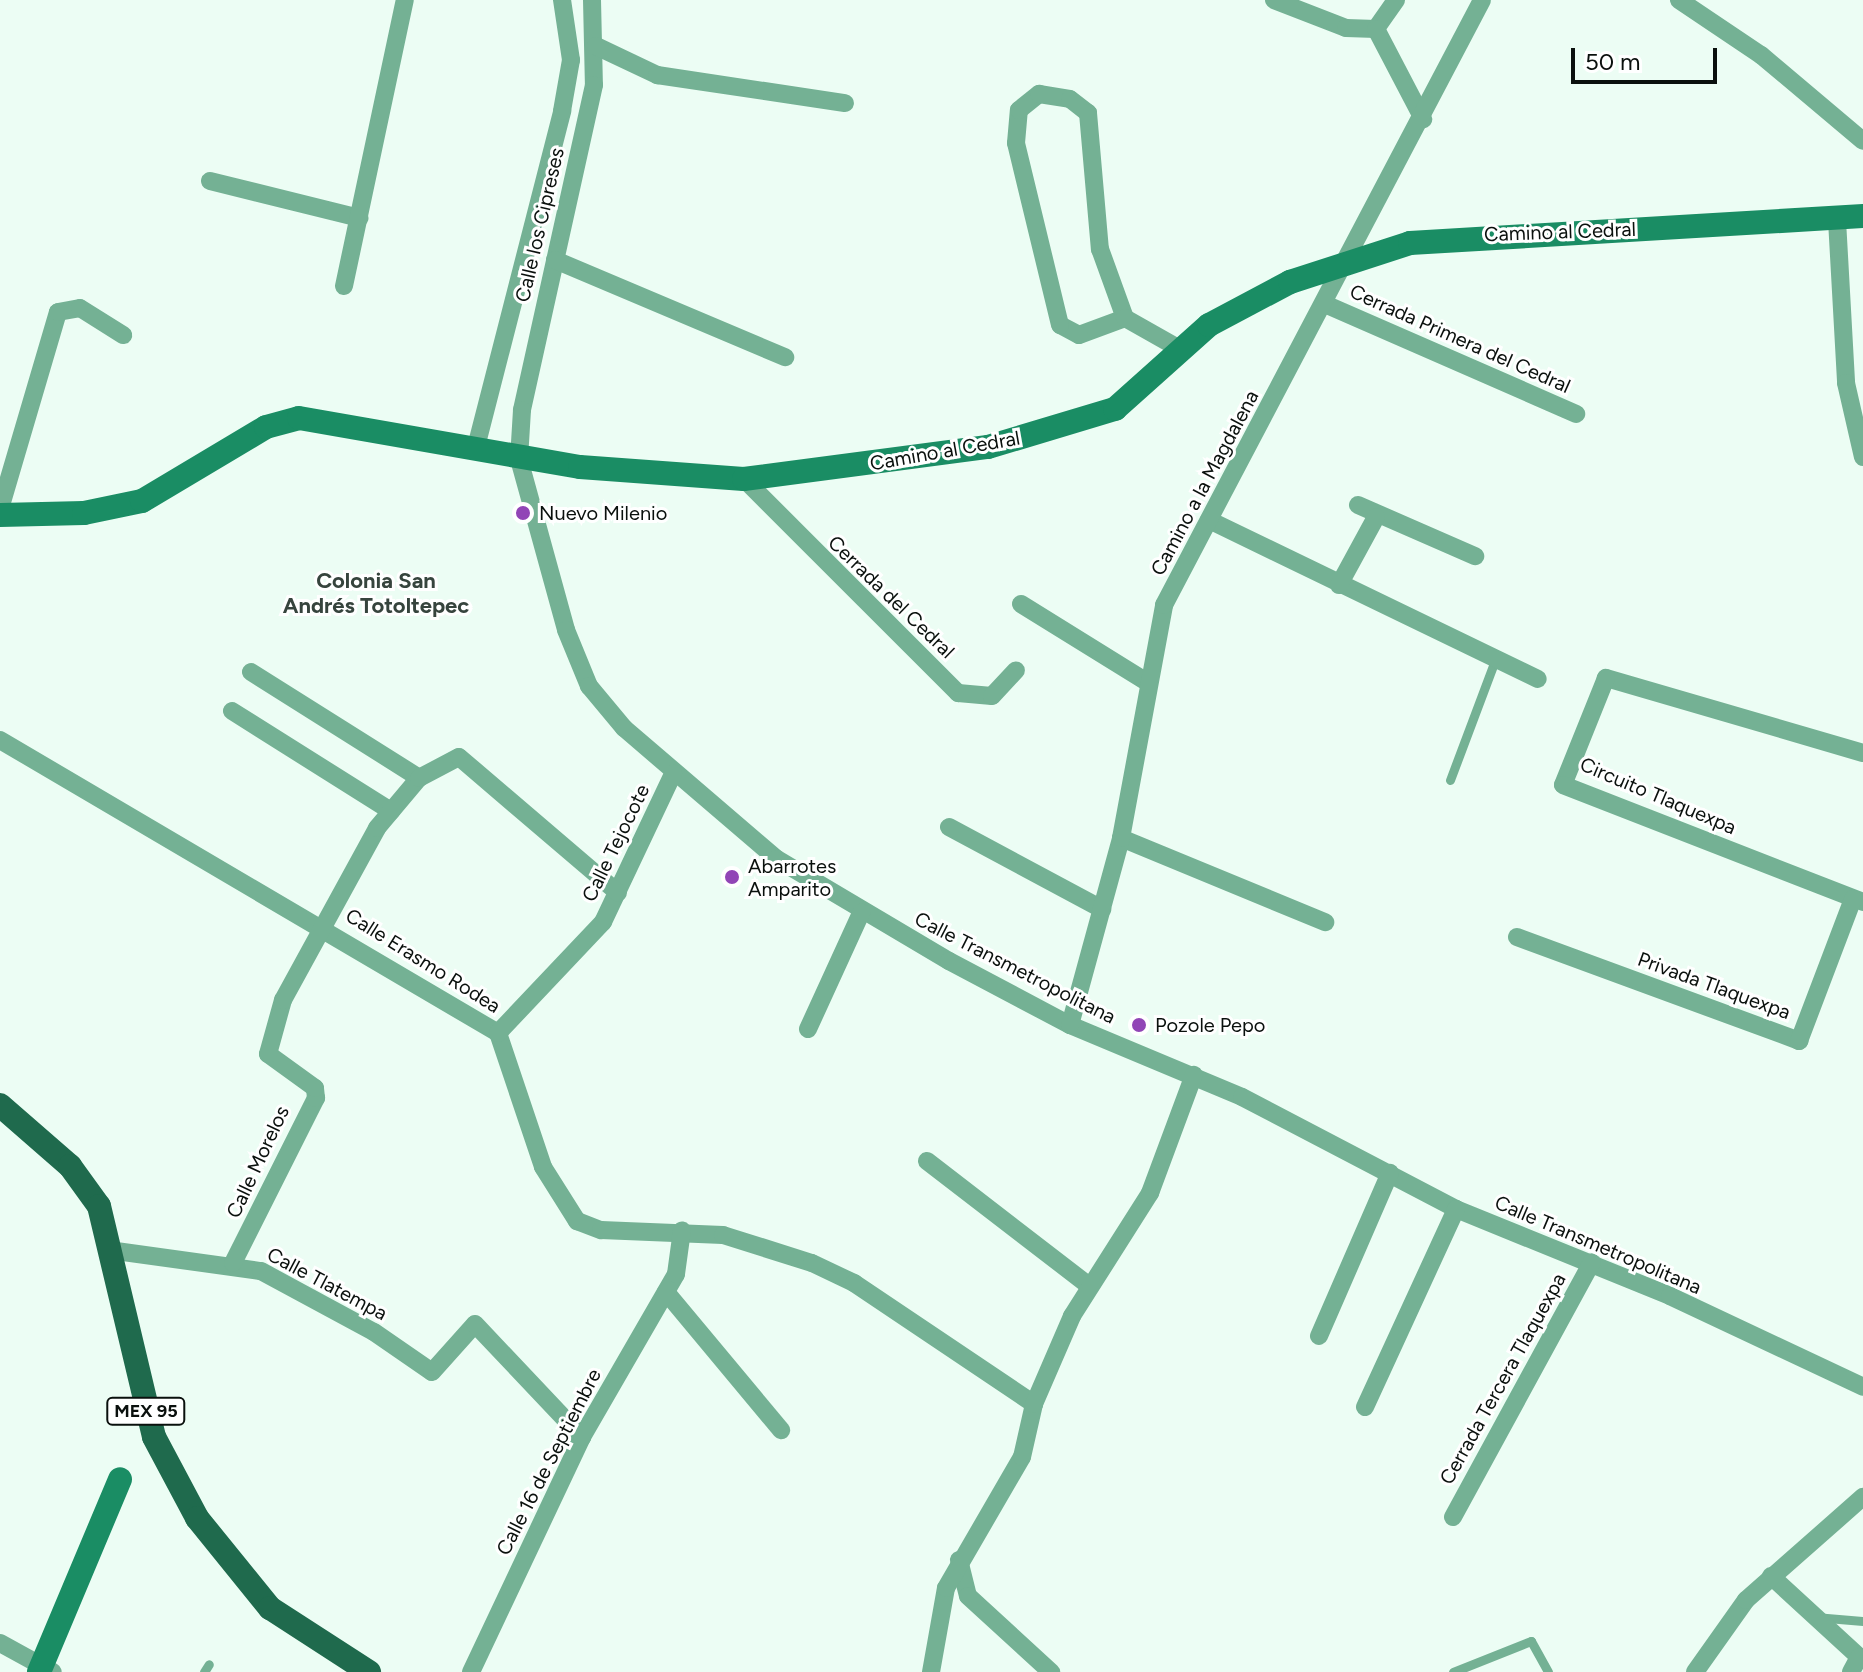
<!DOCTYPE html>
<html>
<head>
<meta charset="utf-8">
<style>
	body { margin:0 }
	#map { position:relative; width:1863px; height:1672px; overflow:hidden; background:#ecfdf4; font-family:Figtree,sans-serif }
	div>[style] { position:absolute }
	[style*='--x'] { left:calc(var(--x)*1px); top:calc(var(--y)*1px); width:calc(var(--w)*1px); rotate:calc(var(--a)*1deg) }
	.lane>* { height:9px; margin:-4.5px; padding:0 4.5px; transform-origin:4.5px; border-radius:4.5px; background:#74b194 }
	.street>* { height:18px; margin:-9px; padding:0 9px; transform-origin:9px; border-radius:9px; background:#74b194 }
	.secondary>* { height:24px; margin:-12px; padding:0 12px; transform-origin:12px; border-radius:12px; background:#1a8d64 }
	.primary>* { height:24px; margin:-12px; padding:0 12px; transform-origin:12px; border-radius:12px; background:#1f6a4d }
	.dots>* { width:22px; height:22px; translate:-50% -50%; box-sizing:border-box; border:4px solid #fff; border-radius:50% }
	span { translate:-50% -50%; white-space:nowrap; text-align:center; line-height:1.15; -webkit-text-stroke:6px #fff; paint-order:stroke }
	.shield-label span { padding:2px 6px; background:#fff; border:2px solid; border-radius:6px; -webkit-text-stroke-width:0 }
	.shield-label { font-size:18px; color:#0a100d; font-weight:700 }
	.street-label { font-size:20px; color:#0a100d }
	.poi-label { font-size:20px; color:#0a100d }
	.left { translate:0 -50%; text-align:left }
	.neighbourhood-label { font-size:22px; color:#36443d; font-weight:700 }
	.scale { position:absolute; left:1571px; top:48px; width:146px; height:36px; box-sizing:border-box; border:4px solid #0a100d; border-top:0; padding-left:10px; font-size:24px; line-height:28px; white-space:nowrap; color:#0a100d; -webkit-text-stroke:6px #fff; paint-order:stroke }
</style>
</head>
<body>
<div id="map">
	<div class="lane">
		<i style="--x:1450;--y:780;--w:128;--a:-69.4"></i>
		<i style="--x:1815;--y:1617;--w:48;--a:4.8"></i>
		<i style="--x:204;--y:1672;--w:9;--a:-58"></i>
		<i style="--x:1453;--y:1672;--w:84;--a:-21.7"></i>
		<i style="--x:1531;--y:1641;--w:35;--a:61"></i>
	</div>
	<div class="street">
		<i style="--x:592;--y:0;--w:85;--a:88.7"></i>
		<i style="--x:594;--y:85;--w:333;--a:102.5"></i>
		<i style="--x:522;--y:410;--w:49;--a:93.5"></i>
		<i style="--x:519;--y:459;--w:177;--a:74.6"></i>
		<i style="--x:566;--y:630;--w:61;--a:67.7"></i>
		<i style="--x:589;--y:686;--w:55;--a:50.2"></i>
		<i style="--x:624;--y:728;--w:201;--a:40.6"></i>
		<i style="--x:777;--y:859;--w:200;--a:30.7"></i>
		<i style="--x:949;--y:961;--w:137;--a:27.9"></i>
		<i style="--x:1070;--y:1025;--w:186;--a:22.7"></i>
		<i style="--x:1242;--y:1097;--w:242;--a:27.6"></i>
		<i style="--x:1456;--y:1209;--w:231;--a:22.1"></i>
		<i style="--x:1670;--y:1296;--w:213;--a:25.2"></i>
		<i style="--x:1274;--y:0;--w:77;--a:21.3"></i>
		<i style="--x:1346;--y:28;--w:30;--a:2"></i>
		<i style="--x:1396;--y:0;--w:35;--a:125"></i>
		<i style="--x:1376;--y:29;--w:102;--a:62.4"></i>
		<i style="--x:1679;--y:0;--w:99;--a:33.9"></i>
		<i style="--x:1761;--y:55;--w:133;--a:40.1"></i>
		<i style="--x:596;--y:46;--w:68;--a:25.4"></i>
		<i style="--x:657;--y:75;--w:190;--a:8.5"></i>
		<i style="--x:210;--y:181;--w:154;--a:13.9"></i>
		<i style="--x:1837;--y:220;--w:163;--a:86.8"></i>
		<i style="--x:1846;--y:383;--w:76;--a:77.1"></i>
		<i style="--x:555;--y:260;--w:250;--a:22.9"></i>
		<i style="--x:344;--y:286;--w:292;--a:-78"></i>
		<i style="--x:1327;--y:305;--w:272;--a:23.6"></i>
		<i style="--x:1125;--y:318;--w:49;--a:159.7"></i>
		<i style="--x:1079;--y:335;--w:21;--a:-152"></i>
		<i style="--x:1060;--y:325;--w:187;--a:-103.6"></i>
		<i style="--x:1016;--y:143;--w:33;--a:-85"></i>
		<i style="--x:1019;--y:110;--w:26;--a:-39"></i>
		<i style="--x:1039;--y:94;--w:31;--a:9"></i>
		<i style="--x:1070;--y:99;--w:23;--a:38"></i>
		<i style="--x:1088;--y:113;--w:137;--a:85"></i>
		<i style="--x:1100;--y:249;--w:73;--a:70.1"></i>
		<i style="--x:1125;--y:318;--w:61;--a:29.5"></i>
		<i style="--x:475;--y:451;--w:351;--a:-75.6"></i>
		<i style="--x:562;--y:111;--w:52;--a:-80"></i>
		<i style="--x:571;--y:60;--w:61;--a:-98.5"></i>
		<i style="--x:744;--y:479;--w:303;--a:45"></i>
		<i style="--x:958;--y:693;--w:34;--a:5"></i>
		<i style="--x:992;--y:696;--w:35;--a:-47"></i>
		<i style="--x:1358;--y:505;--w:128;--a:23.6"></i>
		<i style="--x:0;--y:509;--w:205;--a:-73.6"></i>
		<i style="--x:58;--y:312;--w:22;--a:-10"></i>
		<i style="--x:80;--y:308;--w:51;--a:32.1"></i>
		<i style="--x:1209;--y:520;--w:365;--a:25.8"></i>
		<i style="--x:1339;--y:585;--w:77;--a:-61.4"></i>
		<i style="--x:1021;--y:604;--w:146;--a:31.8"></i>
		<i style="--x:251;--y:672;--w:199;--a:32.2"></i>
		<i style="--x:232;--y:711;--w:188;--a:32.2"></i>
		<i style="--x:0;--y:740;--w:578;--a:30.47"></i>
		<i style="--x:498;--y:1033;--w:141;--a:71.4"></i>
		<i style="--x:543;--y:1167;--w:64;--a:57.8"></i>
		<i style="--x:577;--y:1221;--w:26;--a:21"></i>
		<i style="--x:601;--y:1230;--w:122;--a:2.3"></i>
		<i style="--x:723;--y:1235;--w:93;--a:17.5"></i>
		<i style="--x:812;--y:1263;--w:47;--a:25.5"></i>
		<i style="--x:854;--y:1283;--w:217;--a:33.9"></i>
		<i style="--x:1863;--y:753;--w:268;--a:-163.7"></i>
		<i style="--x:1606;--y:678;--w:115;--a:111.9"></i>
		<i style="--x:1563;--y:785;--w:322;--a:21.3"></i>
		<i style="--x:949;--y:827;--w:174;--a:28.2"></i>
		<i style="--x:1121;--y:838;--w:221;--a:22.4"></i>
		<i style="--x:1517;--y:937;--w:301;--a:20.2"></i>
		<i style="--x:1799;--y:1041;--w:152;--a:-69.2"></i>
		<i style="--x:1070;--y:1025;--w:194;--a:-74.7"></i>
		<i style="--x:1121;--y:838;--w:237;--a:-79.5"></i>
		<i style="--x:1164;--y:605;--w:683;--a:-62.27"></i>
		<i style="--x:808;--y:1029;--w:128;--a:-65.4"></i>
		<i style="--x:498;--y:1033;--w:153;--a:-46.6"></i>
		<i style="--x:603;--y:922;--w:164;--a:-64.7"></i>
		<i style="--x:927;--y:1161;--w:203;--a:37.6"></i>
		<i style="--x:116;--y:1251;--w:146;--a:7.9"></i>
		<i style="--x:261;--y:1271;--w:128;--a:28.4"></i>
		<i style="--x:374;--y:1332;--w:70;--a:34.6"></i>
		<i style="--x:432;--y:1372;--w:64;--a:-48.1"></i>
		<i style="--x:475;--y:1324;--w:156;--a:46.6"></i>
		<i style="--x:233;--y:1263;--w:185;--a:-63.3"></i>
		<i style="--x:316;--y:1098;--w:10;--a:-96"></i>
		<i style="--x:315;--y:1088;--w:58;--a:-144.1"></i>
		<i style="--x:268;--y:1054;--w:56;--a:-74.5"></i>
		<i style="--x:283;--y:1000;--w:196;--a:-61.3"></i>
		<i style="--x:377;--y:828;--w:65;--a:-50"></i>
		<i style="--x:419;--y:778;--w:45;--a:-27.7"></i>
		<i style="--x:459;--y:757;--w:209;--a:40.5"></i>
		<i style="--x:666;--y:1292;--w:180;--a:50.2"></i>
		<i style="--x:1319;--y:1336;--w:178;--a:-66.5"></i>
		<i style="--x:1365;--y:1407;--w:218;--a:-65.3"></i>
		<i style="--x:1453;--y:1517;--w:290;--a:-61.4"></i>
		<i style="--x:959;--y:1560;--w:37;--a:76"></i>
		<i style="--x:968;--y:1596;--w:113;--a:42.5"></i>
		<i style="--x:1771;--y:1576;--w:120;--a:42.6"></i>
		<i style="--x:1859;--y:1657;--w:17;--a:118"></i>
		<i style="--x:0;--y:1643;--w:60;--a:28.7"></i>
		<i style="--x:471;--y:1672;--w:260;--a:-64.7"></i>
		<i style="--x:582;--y:1437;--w:188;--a:-60"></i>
		<i style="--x:676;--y:1274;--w:44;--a:-82.2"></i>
		<i style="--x:931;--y:1672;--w:85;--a:-79.9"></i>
		<i style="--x:946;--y:1588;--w:151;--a:-59.9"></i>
		<i style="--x:1022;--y:1457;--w:54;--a:-77.2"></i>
		<i style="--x:1034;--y:1404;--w:96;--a:-66.6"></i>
		<i style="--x:1072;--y:1316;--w:146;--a:-57.6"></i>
		<i style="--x:1150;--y:1193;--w:126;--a:-69.6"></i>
		<i style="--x:1695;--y:1672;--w:88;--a:-54.7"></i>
		<i style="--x:1746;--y:1600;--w:156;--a:-41.4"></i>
	</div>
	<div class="secondary">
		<i style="--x:0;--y:515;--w:84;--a:-1.4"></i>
		<i style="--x:84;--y:513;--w:59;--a:-11.7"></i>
		<i style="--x:142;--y:501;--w:144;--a:-30.8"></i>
		<i style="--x:266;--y:427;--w:34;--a:-15"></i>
		<i style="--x:299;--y:418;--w:285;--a:9.9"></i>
		<i style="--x:580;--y:467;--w:164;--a:4.2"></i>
		<i style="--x:744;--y:479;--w:246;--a:-7.5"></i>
		<i style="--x:988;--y:447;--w:133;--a:-16.7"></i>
		<i style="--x:1115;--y:409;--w:126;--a:-41.8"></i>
		<i style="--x:1209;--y:325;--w:92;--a:-28"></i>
		<i style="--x:1290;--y:282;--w:126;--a:-18"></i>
		<i style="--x:1410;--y:243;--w:454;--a:-3.4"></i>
		<i style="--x:39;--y:1672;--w:209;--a:-67.2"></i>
	</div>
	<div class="primary">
		<i style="--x:0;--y:1105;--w:93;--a:41.1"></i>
		<i style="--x:70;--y:1166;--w:49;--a:54.1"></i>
		<i style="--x:99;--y:1206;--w:237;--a:76.6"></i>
		<i style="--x:154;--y:1437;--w:92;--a:62"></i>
		<i style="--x:197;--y:1518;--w:116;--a:51"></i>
		<i style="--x:270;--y:1608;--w:118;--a:32.9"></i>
	</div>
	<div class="dots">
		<i style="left:523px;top:513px;background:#9145b6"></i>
		<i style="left:732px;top:877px;background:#9145b6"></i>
		<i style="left:1139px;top:1025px;background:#9145b6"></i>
	</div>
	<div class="shield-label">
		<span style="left:146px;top:1411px">MEX 95</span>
	</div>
	<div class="street-label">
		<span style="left:540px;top:225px;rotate:-77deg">Calle los Cipreses</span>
		<span style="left:1560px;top:232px;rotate:-2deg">Camino al Cedral</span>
		<span style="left:1460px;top:339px;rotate:24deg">Cerrada Primera del Cedral</span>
		<span style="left:945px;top:451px;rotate:-10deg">Camino al Cedral</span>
		<span style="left:1205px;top:483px;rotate:-62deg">Camino a la Magdalena</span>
		<span style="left:891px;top:597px;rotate:44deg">Cerrada del Cedral</span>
		<span style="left:1658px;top:796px;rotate:23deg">Circuito Tlaquexpa</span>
		<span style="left:616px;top:843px;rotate:-64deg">Calle Tejocote</span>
		<span style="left:423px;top:961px;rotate:32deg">Calle Erasmo Rodea</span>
		<span style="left:1015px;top:968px;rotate:27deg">Calle Transmetropolitana</span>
		<span style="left:1714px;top:986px;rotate:20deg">Privada Tlaquexpa</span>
		<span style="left:258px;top:1162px;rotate:-65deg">Calle Morelos</span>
		<span style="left:1598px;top:1245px;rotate:23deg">Calle Transmetropolitana</span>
		<span style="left:327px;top:1284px;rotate:28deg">Calle Tlatempa</span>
		<span style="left:1503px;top:1379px;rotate:-61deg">Cerrada Tercera Tlaquexpa</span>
		<span style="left:549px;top:1462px;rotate:-63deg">Calle 16 de Septiembre</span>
	</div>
	<div class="poi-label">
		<span class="left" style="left:539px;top:513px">Nuevo Milenio</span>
		<span class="left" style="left:748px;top:878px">Abarrotes<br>Amparito</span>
		<span class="left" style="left:1155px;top:1025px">Pozole Pepo</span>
	</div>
	<div class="neighbourhood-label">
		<span style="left:376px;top:593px">Colonia San<br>Andrés Totoltepec</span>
	</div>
	<div class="scale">50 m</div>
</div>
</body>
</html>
